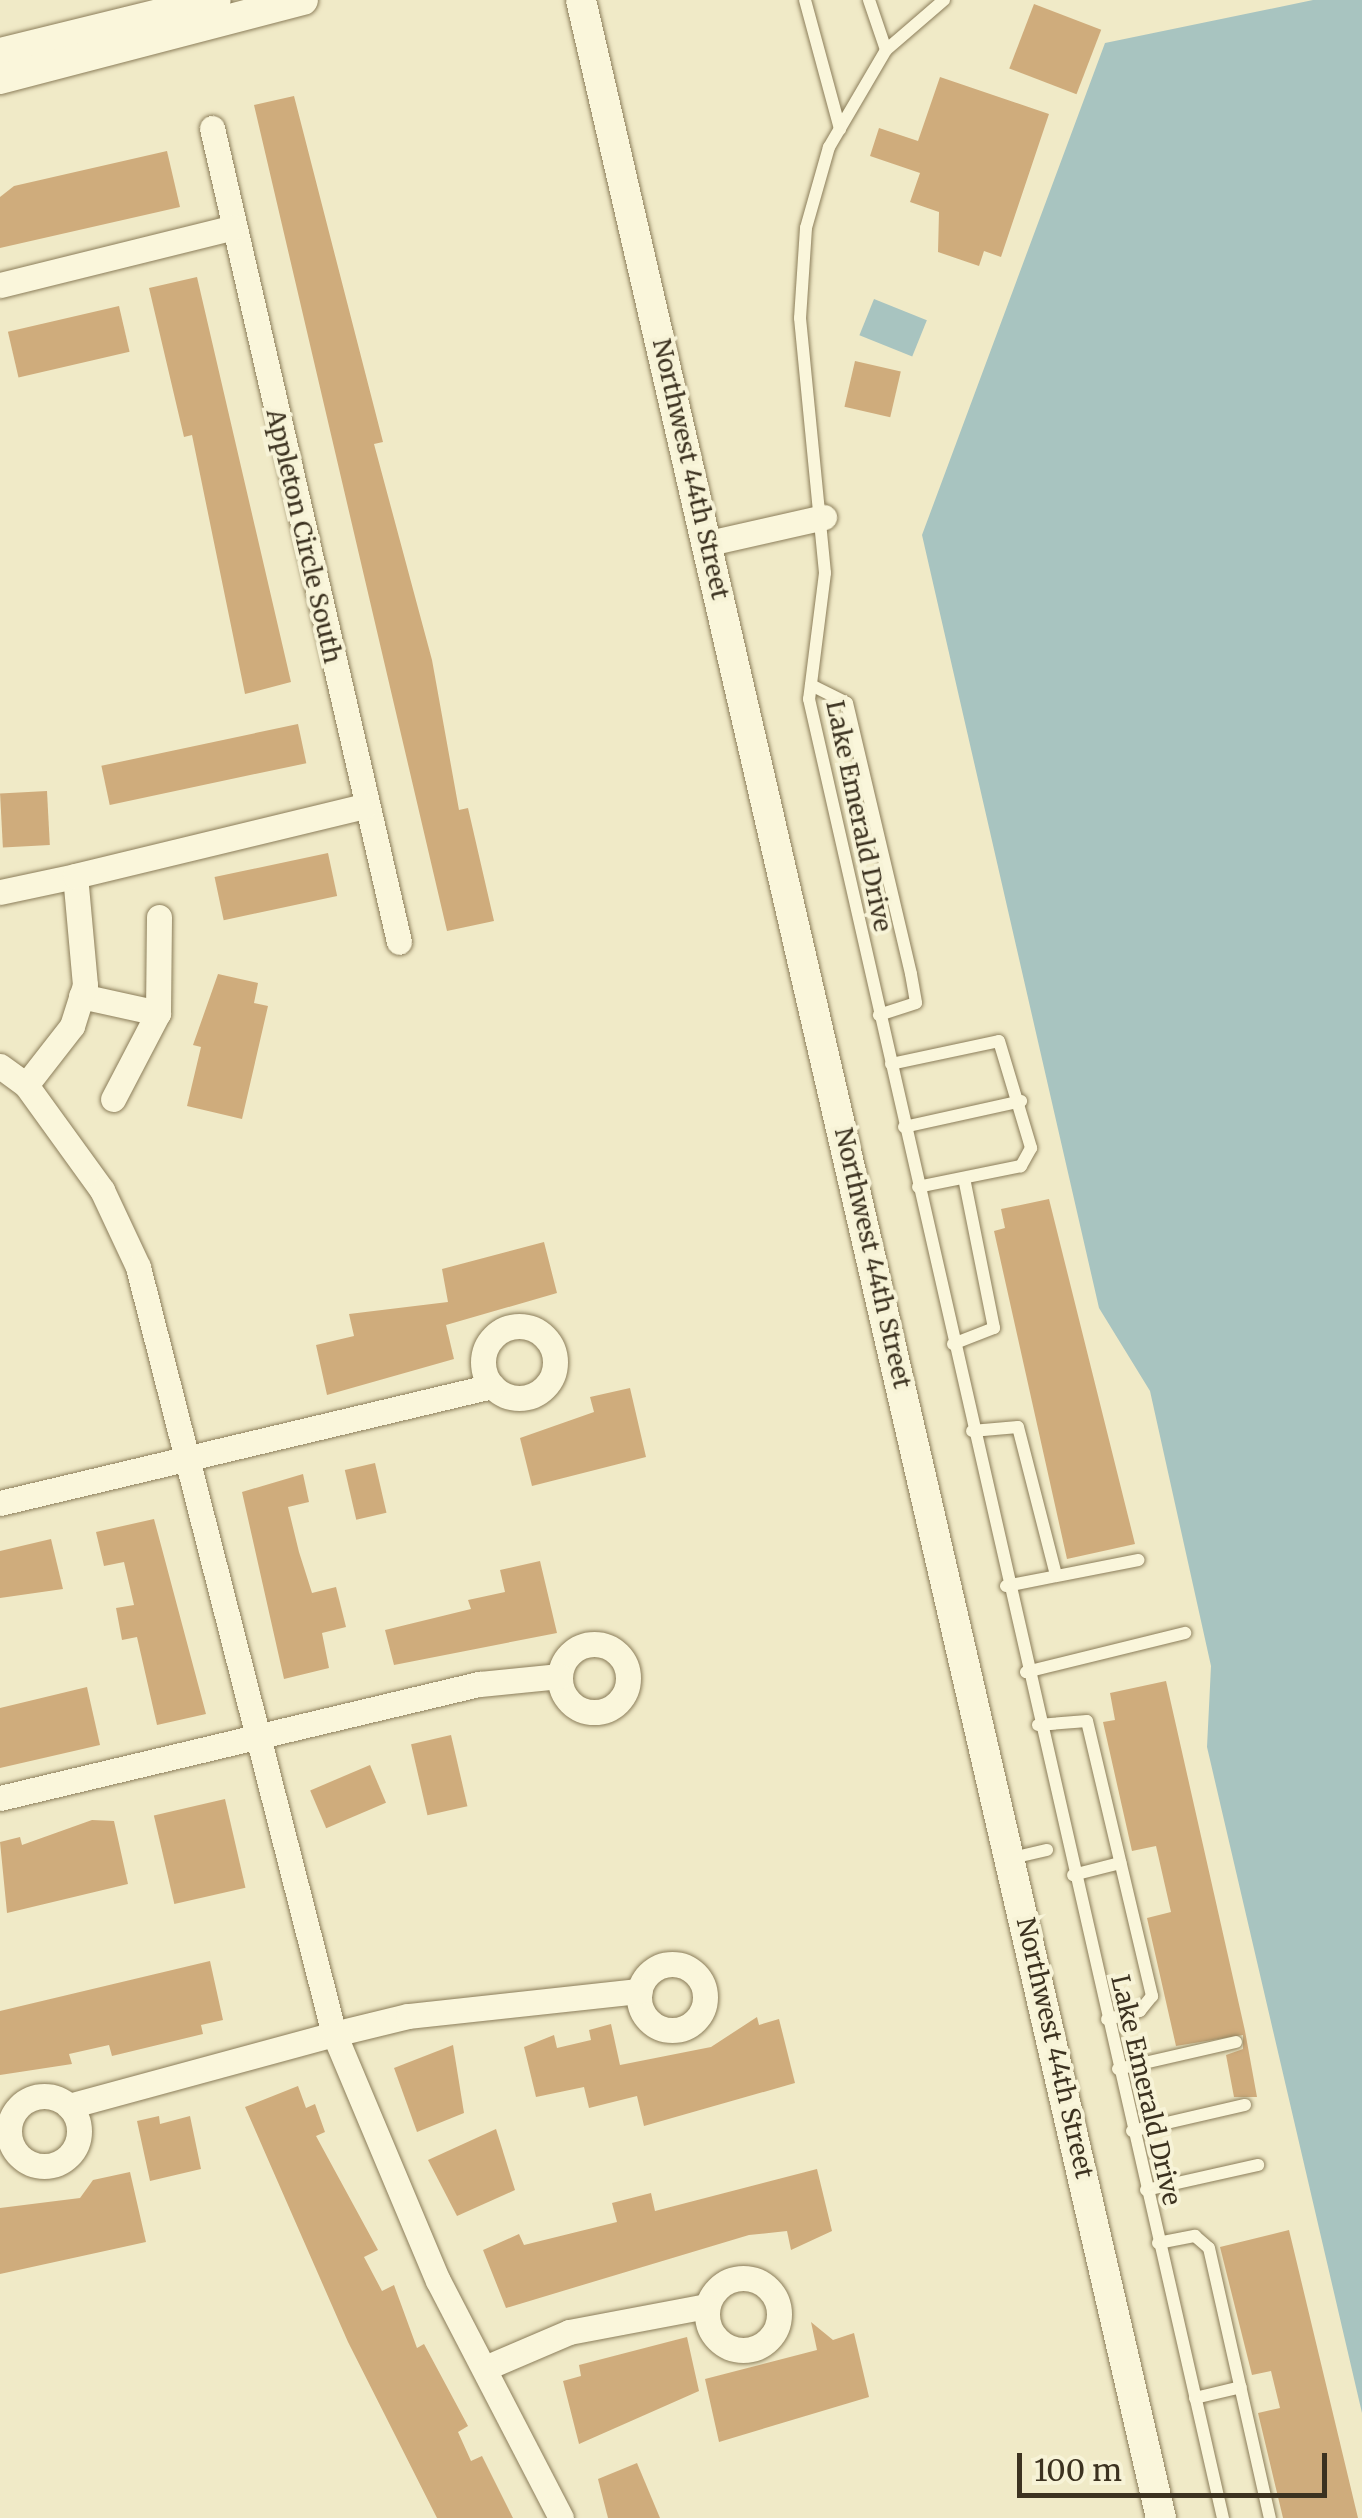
<!DOCTYPE html>
<html>
<head>
<meta charset="utf-8">
<style>
	body { margin:0 }
	#map { position:relative; width:1362px; height:2518px; overflow:hidden; background:#f0eac7; font-family:Merriweather,serif }
	div>[style] { position:absolute }
	[style*='--x'] { left:calc(var(--x)*1px); top:calc(var(--y)*1px); width:calc(var(--w)*1px); rotate:calc(var(--a)*1deg) }
	.water>* { inset:0; background:#a8c4c0; transform-origin:0 0 }
	.building>* { inset:0; background:#cfac7c; transform-origin:0 0 }
	.roads { filter:drop-shadow(0 0 2px #8c7e5b) drop-shadow(0 0 2px #8c7e5b) }
	.service>* { height:12px; margin:-6px; padding:0 6px; transform-origin:6px; border-radius:6px; background:#faf6db }
	.minor>* { height:25px; margin:-12.5px; padding:0 12.5px; transform-origin:12.5px; border-radius:12.5px; background:#faf6db }
	.minor>.ring { margin:-12.5px; padding:0; box-sizing:content-box; background:none; border:25px solid #faf6db; border-radius:50% }
	.tertiary>* { height:30px; margin:-15px; padding:0 15px; transform-origin:15px; border-radius:15px; background:#faf6db }
	span { translate:-50% -50%; white-space:nowrap; text-align:center; line-height:1.15; -webkit-text-stroke:8px #f7f3d7; paint-order:stroke }
	.street-label { font-size:25px; color:#3c3220 }
	.scale { position:absolute; left:1017px; top:2453px; width:310px; height:45px; box-sizing:border-box; border:5px solid #3c3220; border-top:0; padding-left:12px; font-size:30px; line-height:35px; white-space:nowrap; color:#3c3220; -webkit-text-stroke:8px #f7f3d7; paint-order:stroke }
</style>
</head>
<body>
<div id="map">
	<div class="water">
		<i style="clip-path:polygon(1313px 0,1362px 0,1362px 2413px,1207px 1747px,1211px 1666px,1150px 1391px,1099px 1308px,922px 535px,1105px 43px)"></i>
		<i style="left:874px;top:299px;width:57px;height:39px;rotate:22deg"></i>
	</div>
	<div class="building">
		<i style="left:1034px;top:4px;width:72px;height:69px;rotate:21deg"></i>
		<i style="clip-path:polygon(940px 77px,1049px 114px,1001px 257px,984px 251px,979px 266px,938px 252px,939px 212px,910px 202px,920px 173px,870px 156px,879px 128px,918px 141px)"></i>
		<i style="clip-path:polygon(294px 96px,383px 442px,374px 444px,432px 660px,459px 810px,468px 808px,494px 921px,447px 931px,254px 105px)"></i>
		<i style="clip-path:polygon(167px 151px,180px 207px,0 248px,0 197px,14px 186px)"></i>
		<i style="clip-path:polygon(197px 277px,291px 682px,245px 694px,192px 435px,184px 437px,149px 288px)"></i>
		<i style="left:119px;top:306px;width:47px;height:114px;rotate:77deg"></i>
		<i style="left:855px;top:361px;width:47px;height:47px;rotate:13deg"></i>
		<i style="left:298px;top:724px;width:40px;height:201px;rotate:78deg"></i>
		<i style="left:47px;top:791px;width:54px;height:47px;rotate:87deg"></i>
		<i style="left:328px;top:853px;width:44px;height:116px;rotate:78deg"></i>
		<i style="clip-path:polygon(218px 974px,258px 983px,254px 1003px,268px 1006px,242px 1119px,187px 1106px,201px 1047px,193px 1045px)"></i>
		<i style="clip-path:polygon(1049px 1199px,1135px 1544px,1067px 1559px,994px 1231px,1005px 1228px,1001px 1209px)"></i>
		<i style="clip-path:polygon(544px 1242px,557px 1293px,446px 1325px,454px 1359px,327px 1395px,316px 1345px,354px 1336px,349px 1314px,448px 1302px,442px 1269px)"></i>
		<i style="clip-path:polygon(630px 1388px,646px 1457px,532px 1486px,520px 1438px,594px 1412px,590px 1397px)"></i>
		<i style="left:375px;top:1463px;width:51px;height:31px;rotate:77deg"></i>
		<i style="clip-path:polygon(303px 1474px,309px 1502px,288px 1507px,299px 1552px,312px 1593px,336px 1587px,346px 1627px,322px 1633px,329px 1668px,284px 1679px,242px 1492px)"></i>
		<i style="clip-path:polygon(154px 1519px,206px 1714px,157px 1725px,137px 1637px,122px 1640px,116px 1608px,134px 1605px,124px 1562px,104px 1566px,96px 1532px)"></i>
		<i style="clip-path:polygon(51px 1539px,63px 1589px,0 1598px,0 1551px)"></i>
		<i style="clip-path:polygon(540px 1561px,557px 1633px,394px 1665px,385px 1630px,471px 1609px,468px 1600px,505px 1592px,500px 1570px)"></i>
		<i style="clip-path:polygon(1166px 1681px,1245px 2031px,1257px 2097px,1234px 2097px,1226px 2055px,1243px 2049px,1243px 2035px,1176px 2046px,1147px 1918px,1171px 1912px,1156px 1846px,1132px 1851px,1103px 1722px,1115px 1720px,1110px 1693px)"></i>
		<i style="clip-path:polygon(87px 1687px,100px 1745px,0 1768px,0 1708px)"></i>
		<i style="left:451px;top:1735px;width:73px;height:41px;rotate:77deg"></i>
		<i style="left:370px;top:1765px;width:41px;height:65px;rotate:67deg"></i>
		<i style="left:225px;top:1799px;width:91px;height:73px;rotate:77deg"></i>
		<i style="clip-path:polygon(92px 1820px,114px 1821px,128px 1884px,7px 1913px,0 1842px,20px 1837px,22px 1845px)"></i>
		<i style="clip-path:polygon(210px 1961px,223px 2020px,201px 2025px,203px 2034px,112px 2056px,109px 2045px,69px 2054px,72px 2064px,0 2075px,0 2011px)"></i>
		<i style="clip-path:polygon(757px 2017px,759px 2025px,779px 2019px,795px 2083px,644px 2126px,637px 2096px,589px 2108px,584px 2087px,536px 2097px,524px 2047px,554px 2035px,557px 2048px,591px 2040px,589px 2030px,611px 2024px,620px 2065px,711px 2047px)"></i>
		<i style="clip-path:polygon(453px 2045px,464px 2113px,417px 2132px,394px 2068px)"></i>
		<i style="clip-path:polygon(298px 2086px,306px 2108px,315px 2104px,325px 2132px,316px 2136px,378px 2250px,364px 2257px,382px 2291px,394px 2285px,417px 2348px,424px 2344px,468px 2426px,458px 2432px,471px 2461px,482px 2456px,513px 2518px,437px 2518px,348px 2342px,245px 2107px)"></i>
		<i style="clip-path:polygon(159px 2116px,160px 2124px,190px 2116px,201px 2169px,150px 2181px,137px 2121px)"></i>
		<i style="clip-path:polygon(496px 2129px,515px 2190px,457px 2216px,428px 2160px)"></i>
		<i style="clip-path:polygon(817px 2169px,832px 2231px,791px 2250px,787px 2231px,749px 2235px,506px 2308px,483px 2250px,519px 2234px,524px 2245px,617px 2222px,612px 2203px,651px 2193px,655px 2211px)"></i>
		<i style="clip-path:polygon(130px 2172px,146px 2242px,0 2274px,0 2208px,80px 2198px,93px 2180px)"></i>
		<i style="clip-path:polygon(1289px 2230px,1358px 2518px,1283px 2518px,1258px 2413px,1280px 2408px,1271px 2371px,1252px 2375px,1220px 2247px)"></i>
		<i style="clip-path:polygon(811px 2322px,833px 2340px,854px 2333px,869px 2397px,719px 2442px,705px 2379px,817px 2350px)"></i>
		<i style="clip-path:polygon(687px 2337px,699px 2391px,579px 2444px,563px 2381px,581px 2376px,579px 2365px)"></i>
		<i style="clip-path:polygon(637px 2463px,660px 2518px,608px 2518px,598px 2479px)"></i>
	</div>
	<div class="roads">
		<div class="service">
			<i style="--x:805;--y:0;--w:134;--a:74.8"></i>
			<i style="--x:869;--y:0;--w:53;--a:71.2"></i>
			<i style="--x:944;--y:0;--w:77;--a:139.2"></i>
			<i style="--x:886;--y:50;--w:113;--a:120.4"></i>
			<i style="--x:829;--y:147;--w:84;--a:105.9"></i>
			<i style="--x:806;--y:228;--w:90;--a:93.8"></i>
			<i style="--x:800;--y:318;--w:256;--a:84.4"></i>
			<i style="--x:825;--y:573;--w:127;--a:97.2"></i>
			<i style="--x:809;--y:699;--w:1866;--a:77.18"></i>
			<i style="--x:811;--y:685;--w:40;--a:26.6"></i>
			<i style="--x:847;--y:703;--w:278;--a:76.7"></i>
			<i style="--x:911;--y:974;--w:29;--a:80"></i>
			<i style="--x:916;--y:1003;--w:39;--a:162"></i>
			<i style="--x:891;--y:1064;--w:110;--a:-12"></i>
			<i style="--x:999;--y:1041;--w:112;--a:73.3"></i>
			<i style="--x:1031;--y:1148;--w:21;--a:119"></i>
			<i style="--x:1021;--y:1166;--w:105;--a:168.5"></i>
			<i style="--x:904;--y:1127;--w:120;--a:-12.5"></i>
			<i style="--x:953;--y:1344;--w:44;--a:-21.3"></i>
			<i style="--x:994;--y:1328;--w:153;--a:-101.3"></i>
			<i style="--x:972;--y:1431;--w:46;--a:-5"></i>
			<i style="--x:1018;--y:1427;--w:153;--a:75.6"></i>
			<i style="--x:1006;--y:1586;--w:135;--a:-11.1"></i>
			<i style="--x:1026;--y:1672;--w:164;--a:-13.8"></i>
			<i style="--x:1038;--y:1725;--w:49;--a:-4.7"></i>
			<i style="--x:1087;--y:1721;--w:283;--a:76.7"></i>
			<i style="--x:1152;--y:1996;--w:19;--a:129"></i>
			<i style="--x:1140;--y:2011;--w:34;--a:166"></i>
			<i style="--x:1012;--y:1858;--w:36;--a:-13"></i>
			<i style="--x:1073;--y:1875;--w:49;--a:-14.3"></i>
			<i style="--x:1118;--y:2069;--w:121;--a:-12.9"></i>
			<i style="--x:1132;--y:2131;--w:116;--a:-13"></i>
			<i style="--x:1146;--y:2190;--w:115;--a:-12.6"></i>
			<i style="--x:1158;--y:2243;--w:38;--a:-11"></i>
			<i style="--x:1195;--y:2236;--w:18;--a:41"></i>
			<i style="--x:1209;--y:2248;--w:277;--a:77.3"></i>
			<i style="--x:1195;--y:2398;--w:47;--a:-13.4"></i>
		</div>
		<div class="minor">
			<i style="--x:212;--y:128;--w:835;--a:77.06"></i>
			<i style="--x:0;--y:285;--w:241;--a:-13.9"></i>
			<i style="--x:709;--y:543;--w:118;--a:-12.7"></i>
			<i style="--x:0;--y:892;--w:77;--a:-12"></i>
			<i style="--x:81;--y:996;--w:79;--a:12.4"></i>
			<i style="--x:158;--y:1013;--w:97;--a:117.6"></i>
			<i style="--x:158;--y:1013;--w:96;--a:-89.4"></i>
			<i style="--x:0;--y:1066;--w:32;--a:36"></i>
			<i style="--x:26;--y:1085;--w:130;--a:54.1"></i>
			<i style="--x:102;--y:1190;--w:85;--a:64.9"></i>
			<i style="--x:138;--y:1267;--w:792;--a:75.67"></i>
			<i style="--x:334;--y:2034;--w:275;--a:164.8"></i>
			<i style="--x:26;--y:1085;--w:75;--a:-52.1"></i>
			<i style="--x:72;--y:1026;--w:43;--a:-72.4"></i>
			<i style="--x:85;--y:985;--w:109;--a:-95.2"></i>
			<i style="--x:75;--y:876;--w:298;--a:-13.6"></i>
			<i class="ring" style="left:483px;top:1326px;width:47px;height:47px"></i>
			<i style="--x:0;--y:1503;--w:506;--a:-13.38"></i>
			<i class="ring" style="left:560px;top:1644px;width:43px;height:43px"></i>
			<i style="--x:0;--y:1798;--w:493;--a:-13.4"></i>
			<i style="--x:480;--y:1684;--w:80;--a:-5.7"></i>
			<i class="ring" style="left:639px;top:1964px;width:41px;height:41px"></i>
			<i class="ring" style="left:9px;top:2096px;width:45px;height:45px"></i>
			<i class="ring" style="left:707px;top:2278px;width:47px;height:47px"></i>
			<i style="--x:485;--y:2368;--w:91;--a:-23.2"></i>
			<i style="--x:569;--y:2332;--w:140;--a:-10.7"></i>
			<i style="--x:561;--y:2518;--w:267;--a:-117.4"></i>
			<i style="--x:438;--y:2281;--w:268;--a:-112.8"></i>
			<i style="--x:334;--y:2034;--w:76;--a:-13.7"></i>
			<i style="--x:408;--y:2016;--w:233;--a:-6.2"></i>
		</div>
		<div class="tertiary">
			<i style="--x:581;--y:0;--w:2584;--a:77.03"></i>
			<i style="--x:0;--y:53;--w:222;--a:-13.8"></i>
			<i style="--x:0;--y:79;--w:313;--a:-14.6"></i>
		</div>
	</div>
	<div class="street-label">
		<span style="left:691px;top:469px;rotate:77deg">Northwest 44th Street</span>
		<span style="left:304px;top:536px;rotate:77deg">Appleton Circle South</span>
		<span style="left:859px;top:816px;rotate:78deg">Lake Emerald Drive</span>
		<span style="left:873px;top:1258px;rotate:77deg">Northwest 44th Street</span>
		<span style="left:1055px;top:2048px;rotate:77deg">Northwest 44th Street</span>
		<span style="left:1146px;top:2090px;rotate:77deg">Lake Emerald Drive</span>
	</div>
	<div class="scale">100 m</div>
</div>
</body>
</html>
